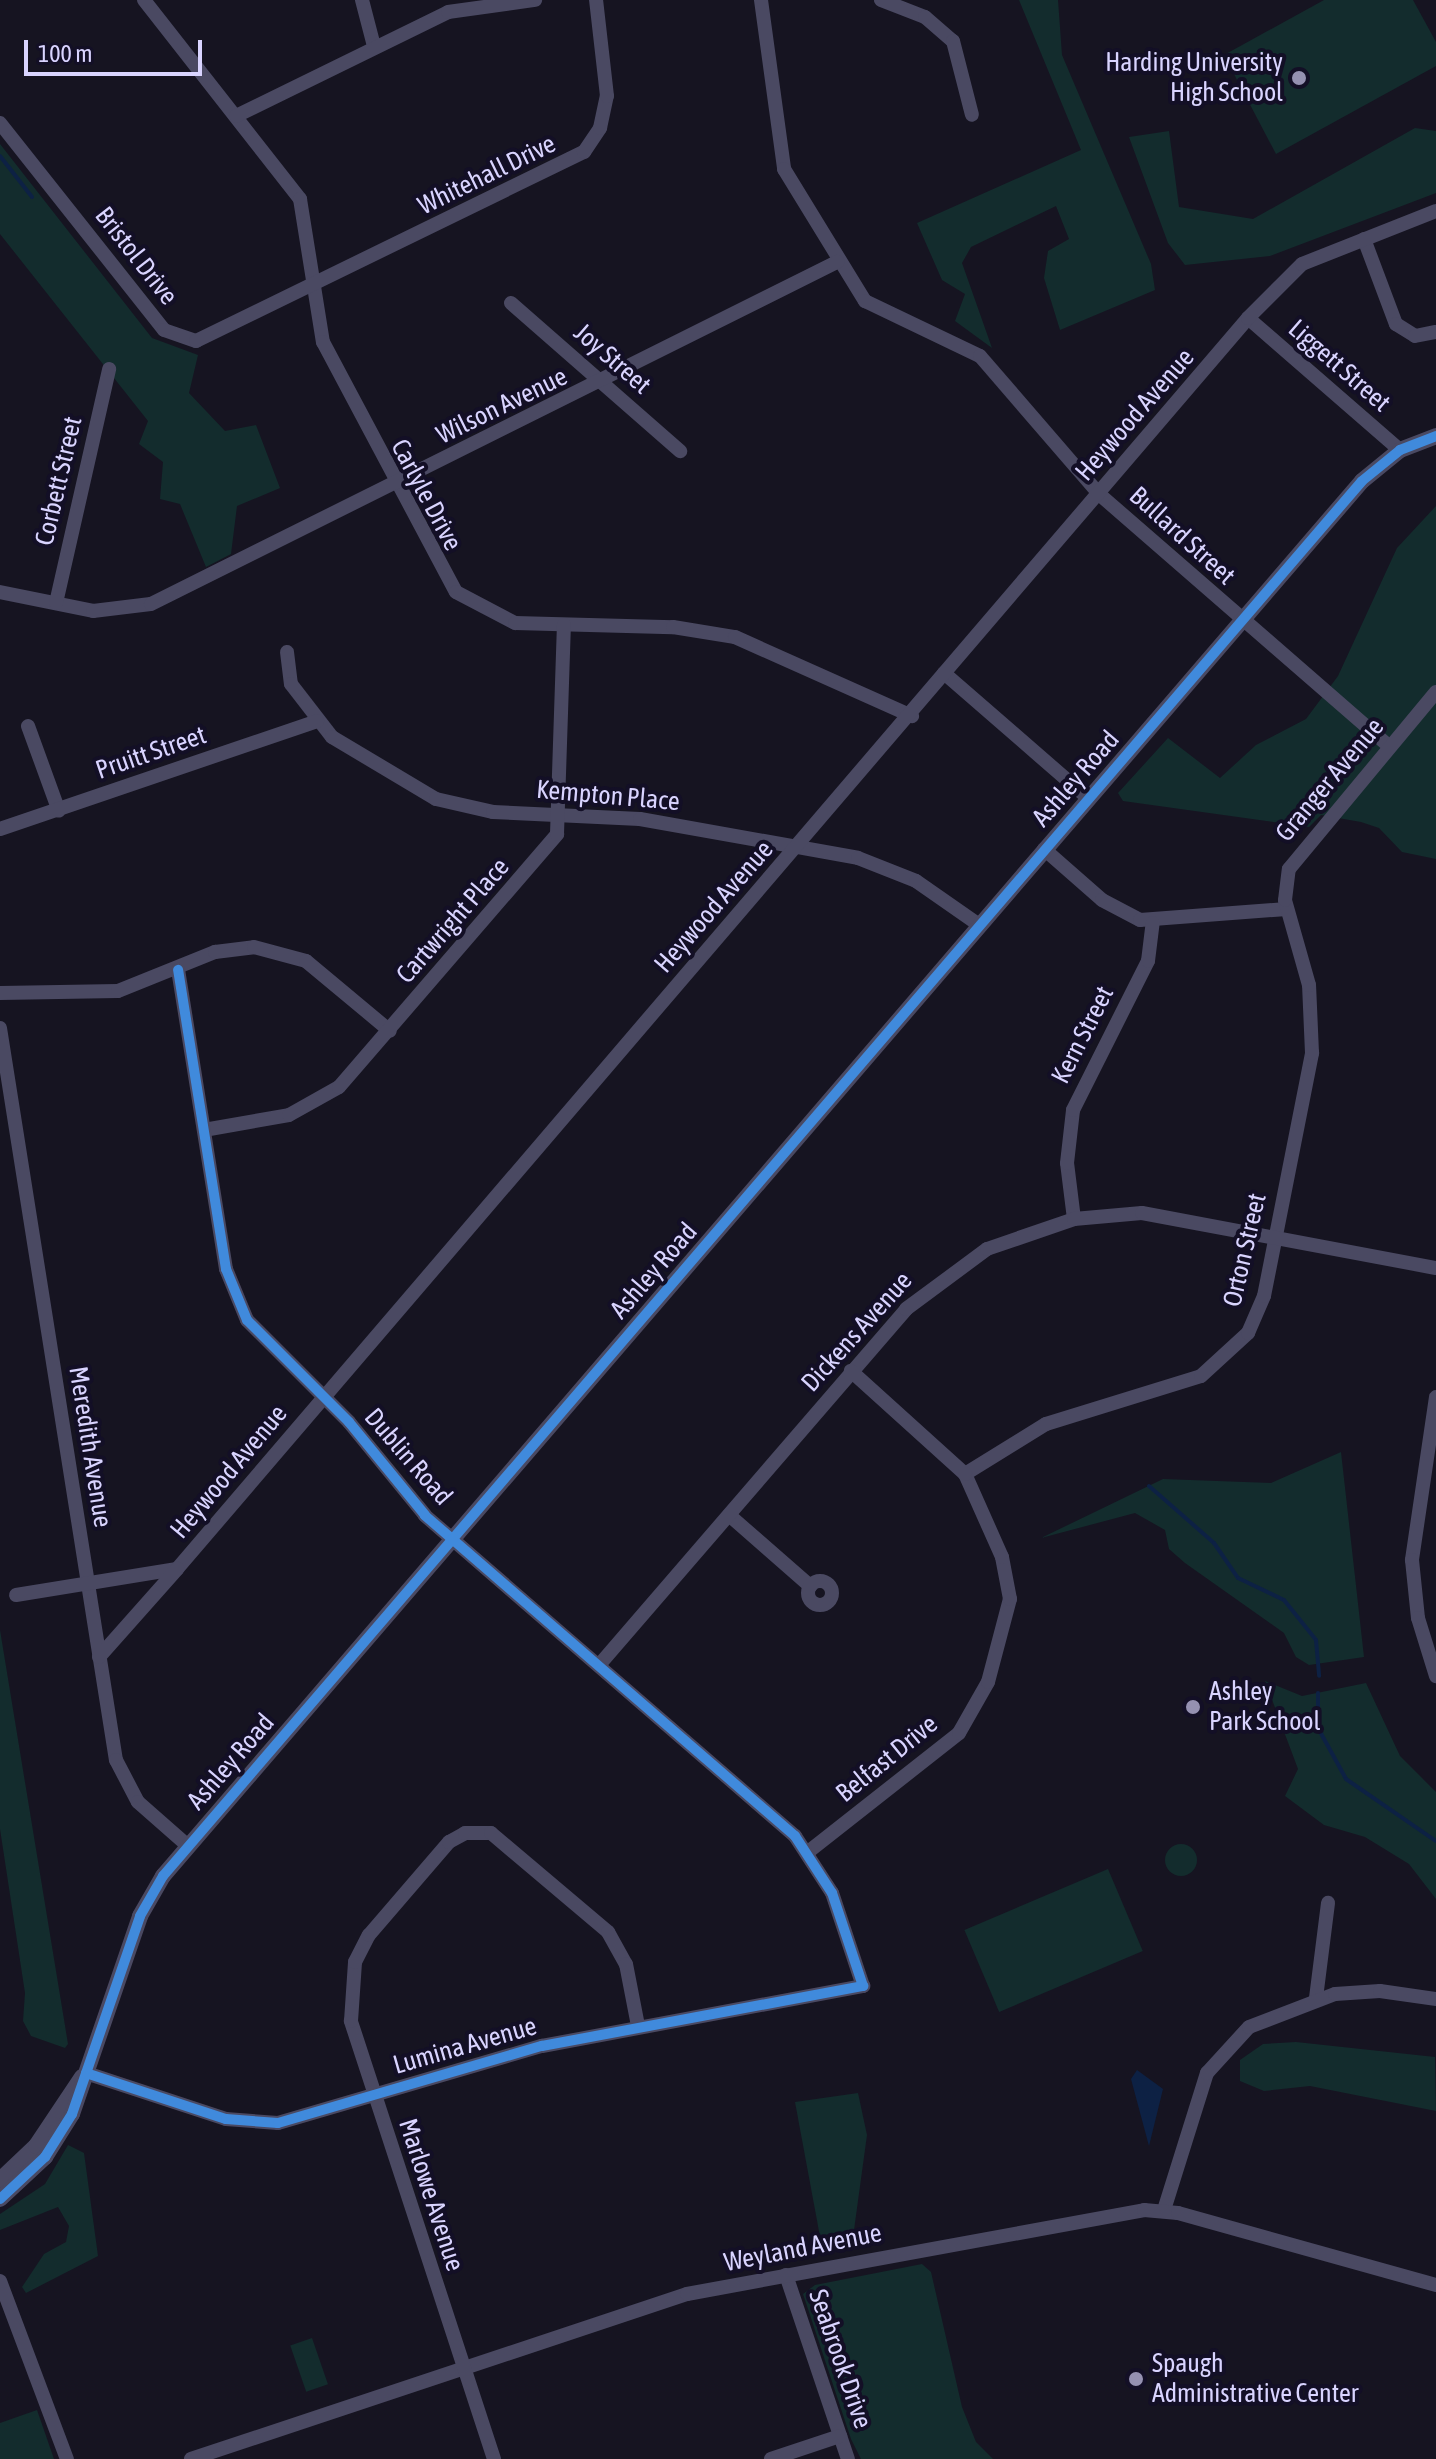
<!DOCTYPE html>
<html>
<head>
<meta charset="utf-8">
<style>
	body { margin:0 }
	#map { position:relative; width:1436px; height:2459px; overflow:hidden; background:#161421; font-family:"Asap Condensed",sans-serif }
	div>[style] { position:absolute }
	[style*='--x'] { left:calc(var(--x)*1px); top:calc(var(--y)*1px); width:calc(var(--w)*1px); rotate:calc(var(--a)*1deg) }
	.green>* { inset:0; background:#132c2d; transform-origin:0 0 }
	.round { border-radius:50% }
	.water>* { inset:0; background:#0d2144 }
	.stream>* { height:4px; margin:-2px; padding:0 2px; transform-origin:2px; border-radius:2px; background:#0d2144 }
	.minor>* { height:14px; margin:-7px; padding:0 7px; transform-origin:7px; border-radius:7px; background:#4a4962 }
	.minor>.ring { margin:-7px; padding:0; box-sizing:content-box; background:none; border:14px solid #4a4962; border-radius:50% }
	.tertiary>* { height:16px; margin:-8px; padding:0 8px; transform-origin:8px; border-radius:8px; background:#4a4962 }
	.cycleway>* { height:10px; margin:-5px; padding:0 5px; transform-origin:5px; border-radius:5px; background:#408adc }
	.dots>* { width:22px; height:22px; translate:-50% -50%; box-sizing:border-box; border:4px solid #130f26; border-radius:50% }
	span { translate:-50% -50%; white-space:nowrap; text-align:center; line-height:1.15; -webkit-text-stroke:8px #130f26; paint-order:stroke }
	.poi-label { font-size:26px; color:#d9d4ff }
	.right { translate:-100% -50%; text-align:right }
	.left { translate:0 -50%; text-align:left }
	.street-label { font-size:26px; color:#d9d4ff }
	.scale { position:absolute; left:24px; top:40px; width:178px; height:36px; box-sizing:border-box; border:4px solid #d9d4ff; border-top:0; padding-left:10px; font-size:24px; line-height:28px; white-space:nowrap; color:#d9d4ff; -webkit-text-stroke:6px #130f26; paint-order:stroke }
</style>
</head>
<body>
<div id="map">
	<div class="green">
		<i style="clip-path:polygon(1019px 0,1058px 0,1062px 55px,1151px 264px,1155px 290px,1060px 330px,1044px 278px,1048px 251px,1069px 239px,1056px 206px,971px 247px,962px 263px,992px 348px,955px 321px,965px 294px,942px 280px,917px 223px,1081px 150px)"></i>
		<i style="clip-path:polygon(1324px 0,1413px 0,1436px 42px,1436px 66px,1276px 154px,1224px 55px)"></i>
		<i style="clip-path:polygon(1415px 128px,1436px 131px,1436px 193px,1270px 256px,1185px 265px,1168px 243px,1129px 137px,1169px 131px,1179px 207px,1253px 219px)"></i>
		<i style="clip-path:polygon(0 144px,152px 338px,198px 355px,189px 393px,225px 431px,256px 425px,280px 488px,237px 506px,231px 554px,206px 567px,180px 504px,160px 499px,163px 462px,139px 444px,148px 421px,0 234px)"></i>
		<i style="clip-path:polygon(1436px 506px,1436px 859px,1402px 852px,1379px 828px,1361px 822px,1321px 815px,1309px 827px,1123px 801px,1118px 793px,1168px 738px,1220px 778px,1256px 745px,1306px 719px,1338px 676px,1397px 548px)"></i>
		<i style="clip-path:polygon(1341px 1452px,1364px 1657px,1309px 1665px,1296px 1657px,1284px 1633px,1185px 1563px,1169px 1549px,1165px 1530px,1135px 1513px,1041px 1538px,1163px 1479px,1271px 1483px)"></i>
		<i style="clip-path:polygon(0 1630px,68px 2044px,65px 2048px,31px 2036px,23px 2021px,25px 1993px,0 1829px)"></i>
		<i style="clip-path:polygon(1265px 1681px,1302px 1696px,1366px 1683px,1400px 1756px,1436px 1792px,1436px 1899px,1409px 1864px,1365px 1837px,1324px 1825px,1285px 1796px,1298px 1769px)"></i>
		<i class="round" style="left:1165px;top:1844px;width:32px;height:32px"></i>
		<i style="left:1108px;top:1869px;width:89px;height:156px;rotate:67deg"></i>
		<i style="clip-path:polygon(1296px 2042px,1435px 2057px,1436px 2111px,1310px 2086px,1264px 2091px,1240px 2081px,1240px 2060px,1263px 2044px)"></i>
		<i style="clip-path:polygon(858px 2093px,867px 2135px,854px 2230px,821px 2242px,795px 2102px)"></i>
		<i style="clip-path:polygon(68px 2145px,84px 2153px,98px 2256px,26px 2293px,22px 2287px,44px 2254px,66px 2242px,69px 2226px,58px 2207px,0 2230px,0 2214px,45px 2184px)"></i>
		<i style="clip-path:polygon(922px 2264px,931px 2272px,962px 2407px,976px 2442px,993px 2459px,861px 2459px,851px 2439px,803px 2294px,815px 2285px)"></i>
		<i style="left:312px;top:2338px;width:49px;height:23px;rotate:71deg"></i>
		<i style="clip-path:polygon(37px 2410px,54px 2459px,0 2459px,0 2423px)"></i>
	</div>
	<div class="water">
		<i style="clip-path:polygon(1137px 2070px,1163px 2089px,1149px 2146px,1131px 2079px)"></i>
	</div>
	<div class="stream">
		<i style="--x:0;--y:156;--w:52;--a:52"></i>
		<i style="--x:1149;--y:1486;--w:86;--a:41.2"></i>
		<i style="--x:1214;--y:1543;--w:42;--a:55.6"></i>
		<i style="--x:1238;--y:1578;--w:51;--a:25.6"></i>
		<i style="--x:1284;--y:1600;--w:51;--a:51.3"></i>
		<i style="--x:1316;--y:1640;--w:36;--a:85"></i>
		<i style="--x:1318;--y:1693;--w:35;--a:90"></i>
		<i style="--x:1318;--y:1728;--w:58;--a:61.2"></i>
		<i style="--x:1346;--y:1779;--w:109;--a:34.6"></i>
	</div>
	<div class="minor">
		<i style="--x:144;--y:0;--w:253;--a:51.9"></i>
		<i style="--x:300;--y:199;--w:145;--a:80.9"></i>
		<i style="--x:323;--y:342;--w:283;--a:62"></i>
		<i style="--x:456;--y:592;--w:67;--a:27.7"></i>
		<i style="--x:515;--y:623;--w:158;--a:1.5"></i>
		<i style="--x:673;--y:627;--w:63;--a:9.2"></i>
		<i style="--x:735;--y:637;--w:194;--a:24.1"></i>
		<i style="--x:362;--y:0;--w:48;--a:75.4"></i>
		<i style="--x:761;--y:0;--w:171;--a:82.2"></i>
		<i style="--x:784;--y:169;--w:155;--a:58.5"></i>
		<i style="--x:865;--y:301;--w:127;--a:25.6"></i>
		<i style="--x:980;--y:356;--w:182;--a:49.2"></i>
		<i style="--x:1099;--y:494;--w:384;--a:41"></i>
		<i style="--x:881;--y:0;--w:47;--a:21.1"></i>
		<i style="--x:925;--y:17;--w:37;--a:41"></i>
		<i style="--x:953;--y:41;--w:76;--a:75.6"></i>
		<i style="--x:236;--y:116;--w:236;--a:-26.1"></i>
		<i style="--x:448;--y:12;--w:88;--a:-7.9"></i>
		<i style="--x:0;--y:123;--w:264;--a:51.6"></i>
		<i style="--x:164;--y:330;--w:34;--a:19"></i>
		<i style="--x:196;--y:341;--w:432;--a:-26"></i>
		<i style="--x:584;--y:152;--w:29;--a:-56"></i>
		<i style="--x:600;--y:128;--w:33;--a:-78"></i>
		<i style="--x:607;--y:96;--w:97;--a:-96.5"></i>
		<i style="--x:1364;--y:239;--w:91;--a:69.4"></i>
		<i style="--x:1396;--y:324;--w:22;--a:32"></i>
		<i style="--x:1415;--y:336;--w:21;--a:-11"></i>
		<i style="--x:511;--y:303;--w:225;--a:41.2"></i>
		<i style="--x:1248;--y:318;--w:201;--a:41"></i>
		<i style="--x:0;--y:592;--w:95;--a:11.5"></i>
		<i style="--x:93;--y:611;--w:58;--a:-6.9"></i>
		<i style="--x:151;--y:604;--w:767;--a:-26.5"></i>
		<i style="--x:56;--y:603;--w:240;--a:-77.2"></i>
		<i style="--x:287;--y:652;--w:32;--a:83"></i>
		<i style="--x:291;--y:684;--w:67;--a:52.3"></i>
		<i style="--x:332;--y:737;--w:121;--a:30.8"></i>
		<i style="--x:436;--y:799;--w:58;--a:12.8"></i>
		<i style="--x:493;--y:812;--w:147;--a:2.7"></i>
		<i style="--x:640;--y:819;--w:221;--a:10.1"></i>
		<i style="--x:858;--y:858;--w:62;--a:21.6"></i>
		<i style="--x:916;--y:881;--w:77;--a:34.9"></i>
		<i style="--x:944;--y:673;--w:191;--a:41"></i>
		<i style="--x:28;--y:726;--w:90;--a:70"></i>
		<i style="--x:0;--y:829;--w:335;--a:-18.8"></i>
		<i style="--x:1044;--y:849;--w:77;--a:41.3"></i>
		<i style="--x:1102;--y:900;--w:43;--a:27.8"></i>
		<i style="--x:1140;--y:920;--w:147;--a:-4.3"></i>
		<i style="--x:0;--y:993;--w:118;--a:-1"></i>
		<i style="--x:118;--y:991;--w:105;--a:-21.9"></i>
		<i style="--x:215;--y:952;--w:39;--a:-7"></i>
		<i style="--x:254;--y:947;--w:54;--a:15.1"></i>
		<i style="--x:306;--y:961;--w:109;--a:39.8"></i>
		<i style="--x:0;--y:1028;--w:741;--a:81"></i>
		<i style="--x:116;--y:1760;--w:47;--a:62.4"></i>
		<i style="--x:138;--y:1802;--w:67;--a:41.3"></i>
		<i style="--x:204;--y:1130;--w:86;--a:-10"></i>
		<i style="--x:289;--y:1115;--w:57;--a:-29.2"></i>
		<i style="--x:339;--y:1087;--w:334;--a:-49.2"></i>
		<i style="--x:557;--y:834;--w:209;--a:-88.1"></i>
		<i style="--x:1074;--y:1219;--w:56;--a:-97.1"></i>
		<i style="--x:1067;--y:1163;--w:53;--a:-83.5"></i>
		<i style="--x:1073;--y:1110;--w:167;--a:-63.3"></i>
		<i style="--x:1148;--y:961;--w:38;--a:-83"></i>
		<i style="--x:1436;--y:1397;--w:165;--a:98.4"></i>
		<i style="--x:1412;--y:1560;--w:58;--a:84.1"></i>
		<i style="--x:1418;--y:1618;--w:61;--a:72.8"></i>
		<i style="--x:965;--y:1474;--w:95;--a:-31.7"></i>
		<i style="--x:1046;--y:1424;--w:162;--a:-17.2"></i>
		<i style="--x:1201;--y:1376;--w:64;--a:-42.5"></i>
		<i style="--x:1248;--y:1333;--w:40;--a:-66.6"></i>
		<i style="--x:1264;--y:1296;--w:248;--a:-78.8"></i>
		<i style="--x:1312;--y:1053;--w:68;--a:-92.5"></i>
		<i style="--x:1309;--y:985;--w:88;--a:-105.8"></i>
		<i style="--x:1285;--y:900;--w:31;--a:-83"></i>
		<i style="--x:1289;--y:869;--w:230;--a:-50.3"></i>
		<i style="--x:729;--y:1515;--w:108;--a:41.2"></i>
		<i class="ring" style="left:808px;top:1581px;width:10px;height:10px"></i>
		<i style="--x:16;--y:1595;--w:163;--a:-9.2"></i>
		<i style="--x:177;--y:1569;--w:1647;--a:-49.43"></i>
		<i style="--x:1248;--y:318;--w:76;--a:-45"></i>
		<i style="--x:1302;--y:264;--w:144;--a:-21.6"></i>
		<i style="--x:99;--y:1657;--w:118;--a:-48.4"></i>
		<i style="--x:600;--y:1664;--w:469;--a:-49.2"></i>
		<i style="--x:906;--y:1309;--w:101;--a:-36.5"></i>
		<i style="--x:987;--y:1249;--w:92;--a:-19"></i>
		<i style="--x:1074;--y:1219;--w:68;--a:-5"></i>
		<i style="--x:1142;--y:1213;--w:299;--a:10.6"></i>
		<i style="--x:808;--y:1852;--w:192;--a:-38.2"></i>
		<i style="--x:959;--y:1733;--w:59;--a:-60.4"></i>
		<i style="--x:988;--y:1682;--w:86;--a:-75.2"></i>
		<i style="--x:1010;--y:1599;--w:43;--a:-100.8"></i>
		<i style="--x:1002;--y:1557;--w:91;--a:-114"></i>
		<i style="--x:965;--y:1474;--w:154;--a:-137.9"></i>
		<i style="--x:1316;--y:1998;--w:96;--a:-82.8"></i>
		<i style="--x:86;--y:2073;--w:147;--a:18.2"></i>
		<i style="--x:226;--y:2119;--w:52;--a:4.4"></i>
		<i style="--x:278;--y:2123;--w:275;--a:-16.3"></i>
		<i style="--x:542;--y:2046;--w:327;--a:-10.6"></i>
		<i style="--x:863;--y:1986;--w:98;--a:-108.4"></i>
		<i style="--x:832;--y:1893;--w:68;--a:-123"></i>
		<i style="--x:795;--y:1836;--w:490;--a:-139.1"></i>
		<i style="--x:425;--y:1515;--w:120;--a:-129.3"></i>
		<i style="--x:349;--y:1422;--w:144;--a:-135"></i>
		<i style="--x:247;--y:1320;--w:55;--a:-112.4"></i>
		<i style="--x:226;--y:1269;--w:303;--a:-99.1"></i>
		<i style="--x:1164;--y:2210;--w:144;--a:-72.6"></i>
		<i style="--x:1207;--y:2073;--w:62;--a:-47.6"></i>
		<i style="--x:1249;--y:2027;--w:92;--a:-21"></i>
		<i style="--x:1335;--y:1994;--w:45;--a:-3.8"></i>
		<i style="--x:1380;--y:1991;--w:57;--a:8.1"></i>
		<i style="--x:786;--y:2275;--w:194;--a:71.4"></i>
		<i style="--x:0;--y:2281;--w:190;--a:69.4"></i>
		<i style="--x:191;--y:2459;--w:523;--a:-18.4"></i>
		<i style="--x:687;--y:2294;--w:465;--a:-10.4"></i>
		<i style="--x:1144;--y:2210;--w:34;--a:5"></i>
		<i style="--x:1178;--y:2213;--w:268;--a:15.6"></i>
		<i style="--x:494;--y:2459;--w:461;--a:-108.1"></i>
		<i style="--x:351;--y:2021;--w:59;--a:-86.1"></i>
		<i style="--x:355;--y:1962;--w:30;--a:-63"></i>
		<i style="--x:369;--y:1935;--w:123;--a:-49.3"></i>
		<i style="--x:449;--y:1842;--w:18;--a:-29"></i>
		<i style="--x:465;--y:1833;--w:26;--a:0"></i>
		<i style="--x:491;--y:1833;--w:153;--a:40.2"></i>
		<i style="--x:608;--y:1932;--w:37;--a:61"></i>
		<i style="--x:626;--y:1964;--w:63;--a:79"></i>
		<i style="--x:771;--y:2459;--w:73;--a:-18.4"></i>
	</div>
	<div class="tertiary">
		<i style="--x:0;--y:2180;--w:50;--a:-43.4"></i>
		<i style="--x:36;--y:2146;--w:83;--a:-56.3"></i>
		<i style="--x:0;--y:2199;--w:62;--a:-43"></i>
		<i style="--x:45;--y:2157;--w:51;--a:-57.9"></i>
		<i style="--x:72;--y:2114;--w:209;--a:-71"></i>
		<i style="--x:140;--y:1916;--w:46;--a:-60.1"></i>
		<i style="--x:163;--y:1876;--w:1839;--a:-49.32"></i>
		<i style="--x:1362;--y:481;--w:49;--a:-39.2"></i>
		<i style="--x:1400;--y:450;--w:39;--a:-21"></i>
	</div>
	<div class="cycleway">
		<i style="--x:86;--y:2073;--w:147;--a:18.2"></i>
		<i style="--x:226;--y:2119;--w:52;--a:4.4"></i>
		<i style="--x:278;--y:2123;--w:275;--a:-16.3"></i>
		<i style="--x:542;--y:2046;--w:327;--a:-10.6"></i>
		<i style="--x:863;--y:1986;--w:98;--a:-108.4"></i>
		<i style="--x:832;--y:1893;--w:68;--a:-123"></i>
		<i style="--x:795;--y:1836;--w:490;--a:-139.1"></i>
		<i style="--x:425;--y:1515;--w:120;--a:-129.3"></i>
		<i style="--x:349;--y:1422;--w:144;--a:-135"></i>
		<i style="--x:247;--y:1320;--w:55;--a:-112.4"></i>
		<i style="--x:226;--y:1269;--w:303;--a:-99.1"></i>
		<i style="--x:0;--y:2199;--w:62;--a:-43"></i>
		<i style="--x:45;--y:2157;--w:51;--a:-57.9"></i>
		<i style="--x:72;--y:2114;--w:209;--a:-71"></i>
		<i style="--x:140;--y:1916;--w:46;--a:-60.1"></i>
		<i style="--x:163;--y:1876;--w:1839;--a:-49.32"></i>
		<i style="--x:1362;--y:481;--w:49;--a:-39.2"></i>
		<i style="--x:1400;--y:450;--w:39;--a:-21"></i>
	</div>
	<div class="dots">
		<i style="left:1299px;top:78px;background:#9591b1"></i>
		<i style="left:1193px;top:1707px;background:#9591b1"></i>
		<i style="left:1136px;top:2379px;background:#9591b1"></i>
	</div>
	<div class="poi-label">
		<span class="right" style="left:1283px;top:78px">Harding University<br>High School</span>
		<span class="left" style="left:1209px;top:1707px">Ashley<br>Park School</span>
		<span class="left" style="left:1152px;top:2379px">Spaugh<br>Administrative Center</span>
	</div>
	<div class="street-label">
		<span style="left:487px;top:175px;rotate:-26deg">Whitehall Drive</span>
		<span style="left:136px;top:256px;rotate:52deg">Bristol Drive</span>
		<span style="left:612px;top:359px;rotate:41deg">Joy Street</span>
		<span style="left:1339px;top:366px;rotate:41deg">Liggett Street</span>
		<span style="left:502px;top:406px;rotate:-26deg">Wilson Avenue</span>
		<span style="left:1135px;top:415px;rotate:-49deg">Heywood Avenue</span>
		<span style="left:59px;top:481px;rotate:-77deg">Corbett Street</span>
		<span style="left:426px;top:495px;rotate:62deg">Carlyle Drive</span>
		<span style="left:1182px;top:536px;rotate:42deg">Bullard Street</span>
		<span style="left:151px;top:753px;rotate:-19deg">Pruitt Street</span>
		<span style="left:1076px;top:779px;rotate:-49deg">Ashley Road</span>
		<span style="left:1330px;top:780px;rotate:-50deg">Granger Avenue</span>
		<span style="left:608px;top:796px;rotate:5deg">Kempton Place</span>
		<span style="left:714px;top:907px;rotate:-49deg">Heywood Avenue</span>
		<span style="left:453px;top:921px;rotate:-49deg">Cartwright Place</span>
		<span style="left:1083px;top:1035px;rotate:-63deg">Kern Street</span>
		<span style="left:1245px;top:1250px;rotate:-77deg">Orton Street</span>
		<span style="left:654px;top:1271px;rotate:-49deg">Ashley Road</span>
		<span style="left:857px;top:1332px;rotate:-48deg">Dickens Avenue</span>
		<span style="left:90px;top:1447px;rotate:81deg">Meredith Avenue</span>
		<span style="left:408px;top:1457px;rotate:49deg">Dublin Road</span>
		<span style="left:229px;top:1472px;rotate:-50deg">Heywood Avenue</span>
		<span style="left:887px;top:1759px;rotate:-39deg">Belfast Drive</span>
		<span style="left:231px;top:1762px;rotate:-49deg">Ashley Road</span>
		<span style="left:465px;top:2046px;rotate:-16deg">Lumina Avenue</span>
		<span style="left:431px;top:2195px;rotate:72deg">Marlowe Avenue</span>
		<span style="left:803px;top:2248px;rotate:-11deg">Weyland Avenue</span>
		<span style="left:840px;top:2359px;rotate:71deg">Seabrook Drive</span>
	</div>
	<div class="scale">100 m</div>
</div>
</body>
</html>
